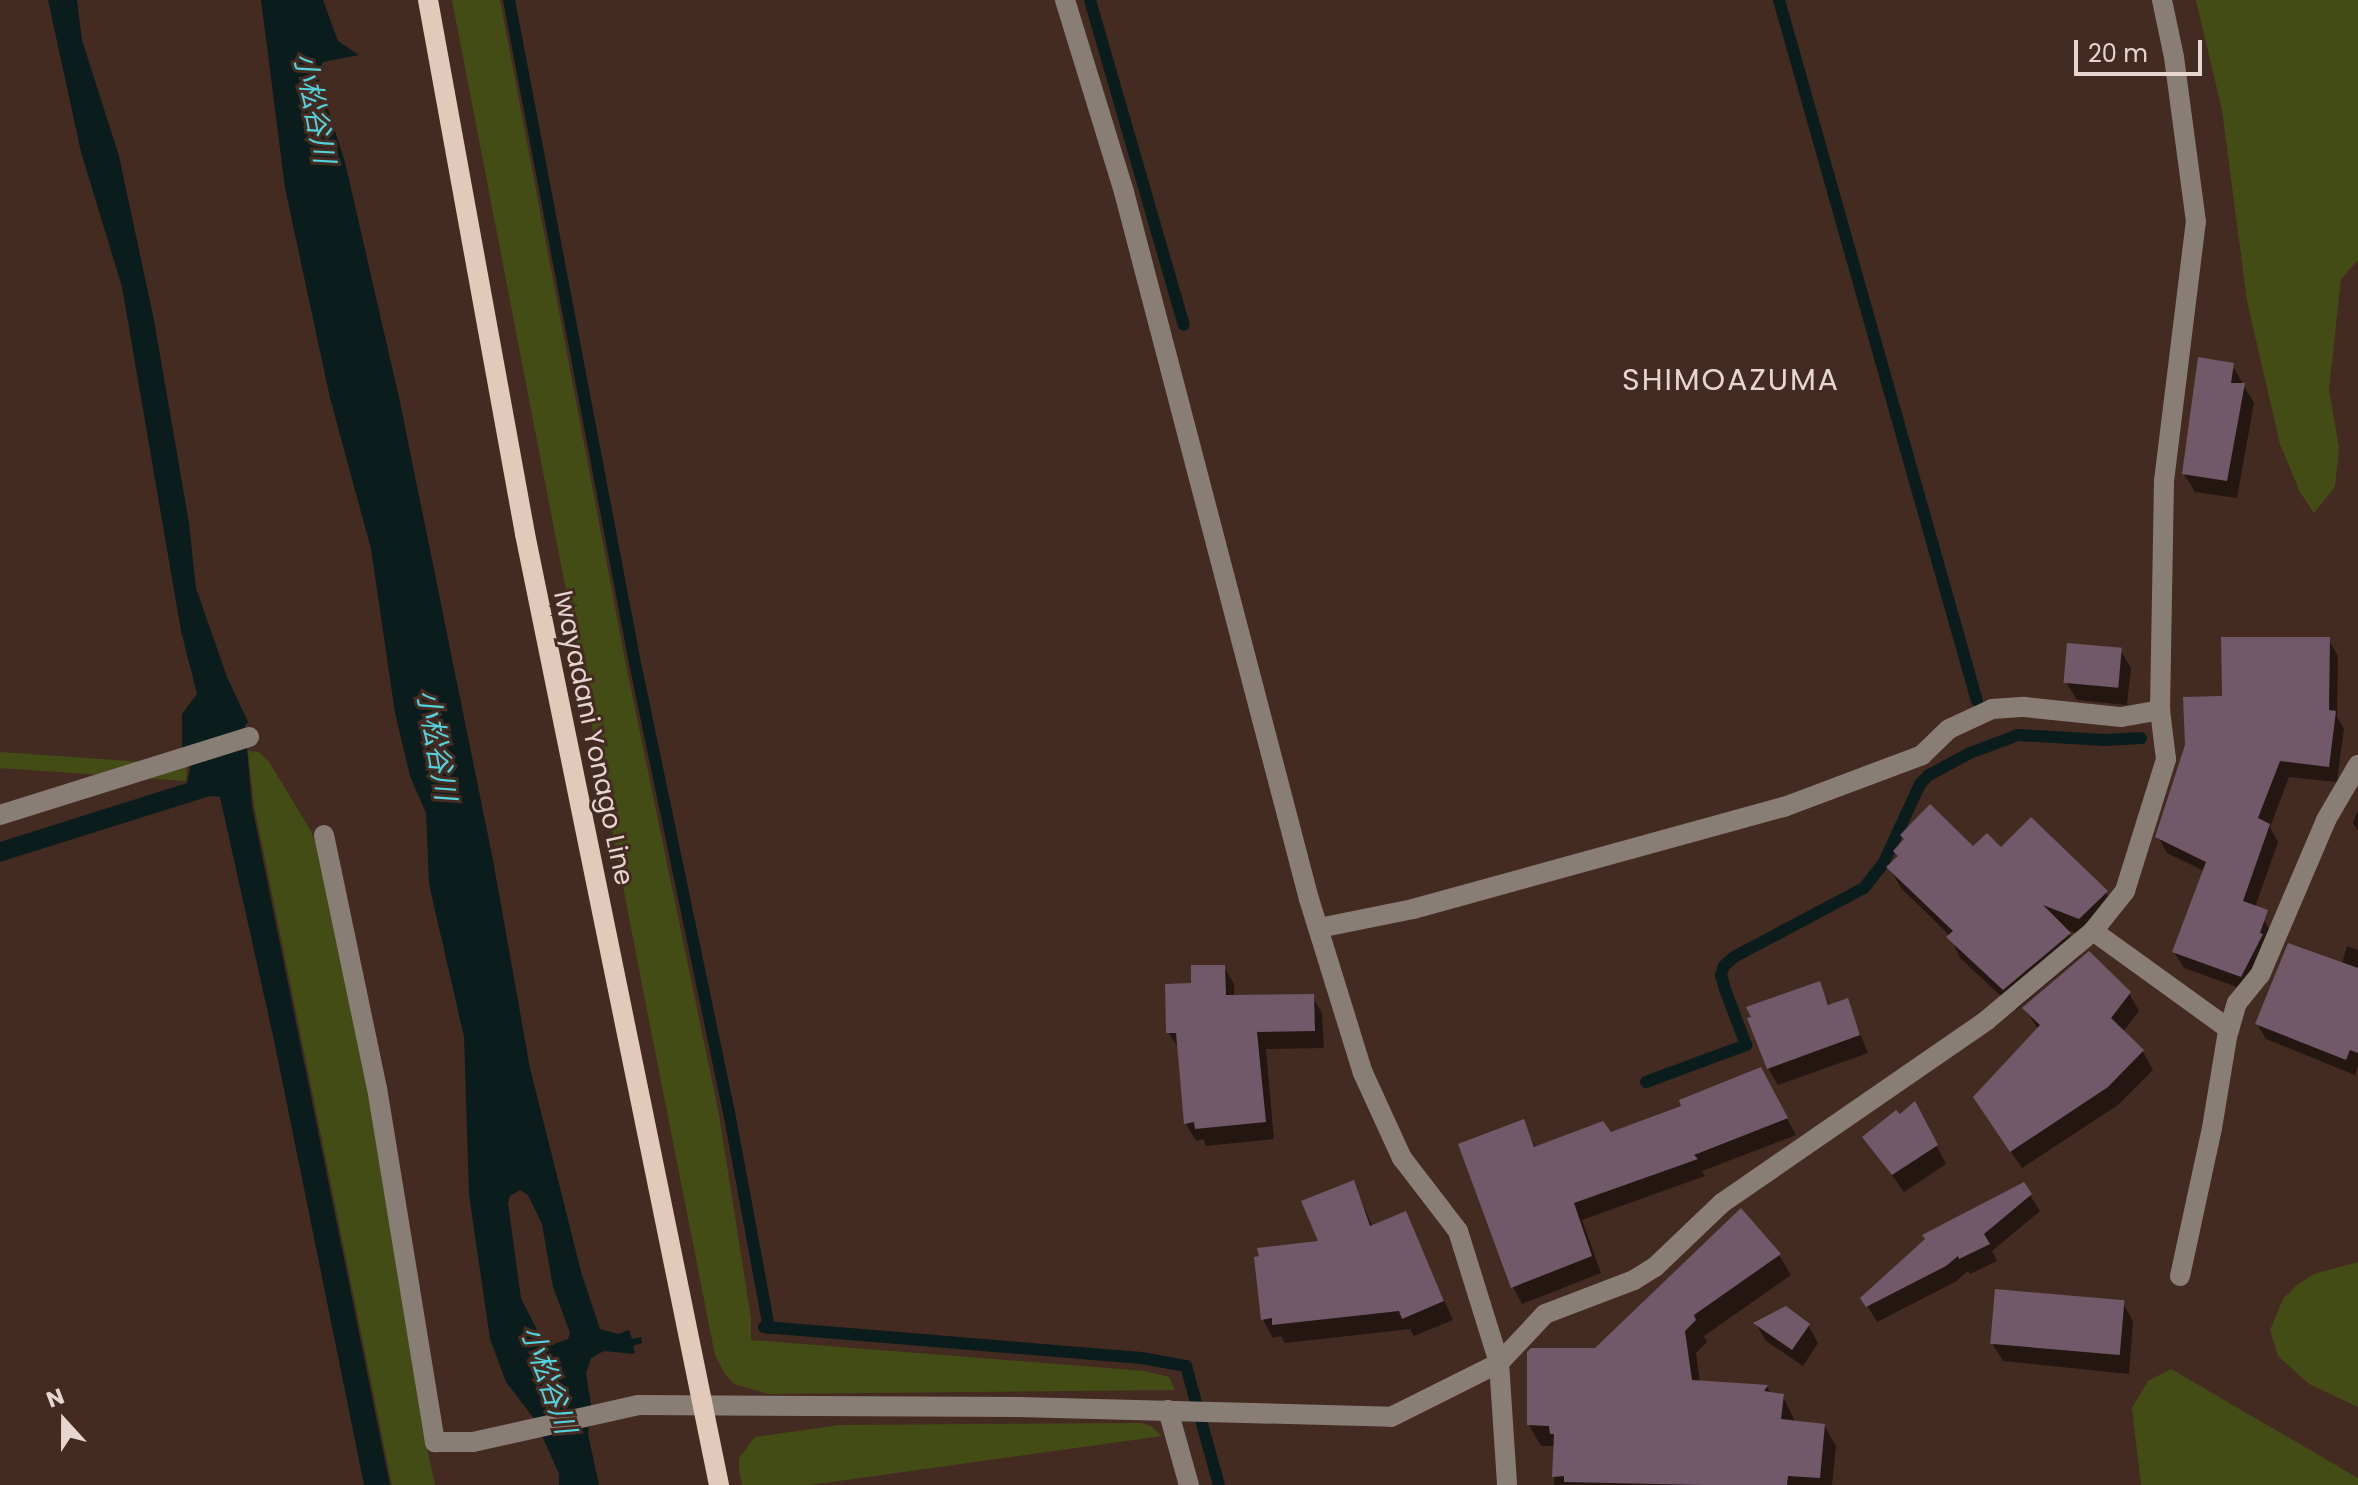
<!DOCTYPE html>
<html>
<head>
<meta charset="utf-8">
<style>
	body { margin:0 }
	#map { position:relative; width:2358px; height:1485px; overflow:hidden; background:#442b22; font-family:Poppins,"Noto Sans JP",sans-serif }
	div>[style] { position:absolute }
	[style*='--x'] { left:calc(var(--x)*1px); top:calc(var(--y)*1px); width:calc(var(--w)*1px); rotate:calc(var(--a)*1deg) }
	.green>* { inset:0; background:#444c15; transform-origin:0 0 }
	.water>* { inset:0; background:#0b1c1d }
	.shadow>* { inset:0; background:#0007 }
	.stream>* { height:12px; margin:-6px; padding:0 6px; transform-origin:6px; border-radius:6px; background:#0b1c1d }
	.building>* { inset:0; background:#71596a; transform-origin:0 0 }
	.minor>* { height:20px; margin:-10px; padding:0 10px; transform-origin:10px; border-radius:10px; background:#897e76 }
	.major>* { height:20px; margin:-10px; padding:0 10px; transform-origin:10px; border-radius:10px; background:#e1cab9 }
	span { translate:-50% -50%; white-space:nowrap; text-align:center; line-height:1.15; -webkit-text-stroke:6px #442b22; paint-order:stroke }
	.street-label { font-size:26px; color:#e7d6d0 }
	.water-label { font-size:28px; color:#52d4de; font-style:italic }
	.quarter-label { font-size:30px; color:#e7d6d0; letter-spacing:2px }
	.north { position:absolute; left:24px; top:1381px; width:80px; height:80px; -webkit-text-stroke:6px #442b22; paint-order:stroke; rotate:339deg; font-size:22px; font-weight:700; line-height:32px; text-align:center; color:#e7d6d0 }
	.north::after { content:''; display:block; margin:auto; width:28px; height:36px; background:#e7d6d0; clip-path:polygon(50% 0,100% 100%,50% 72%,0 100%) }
	.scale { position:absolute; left:2074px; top:40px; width:128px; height:36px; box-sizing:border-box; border:4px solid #e7d6d0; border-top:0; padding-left:10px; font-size:24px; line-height:28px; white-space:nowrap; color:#e7d6d0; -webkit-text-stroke:6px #442b22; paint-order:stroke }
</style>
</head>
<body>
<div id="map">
	<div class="green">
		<i style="clip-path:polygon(452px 0,500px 0,625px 660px,719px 1115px,751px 1318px,751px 1340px,1145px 1371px,1169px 1377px,1175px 1390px,768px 1394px,734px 1384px,725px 1374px,715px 1355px,645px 1000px)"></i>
		<i style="clip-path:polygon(2196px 0,2358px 0,2358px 260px,2341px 279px,2329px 389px,2339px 448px,2335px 487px,2314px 513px,2300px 492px,2280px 444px,2247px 301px,2222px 110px)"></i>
		<i style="clip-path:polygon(248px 751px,259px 752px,269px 762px,311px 831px,320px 855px,373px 1106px,422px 1425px,435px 1485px,392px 1485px,254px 805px)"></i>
		<i style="left:187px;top:765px;width:16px;height:196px;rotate:94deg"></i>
		<i style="clip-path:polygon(2358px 1262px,2358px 1407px,2309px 1384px,2278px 1356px,2270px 1330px,2283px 1299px,2297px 1285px,2314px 1274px)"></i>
		<i style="clip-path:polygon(2171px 1369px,2358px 1478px,2358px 1485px,2141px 1485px,2132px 1408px,2148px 1381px)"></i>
		<i style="clip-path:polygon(1141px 1423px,1151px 1426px,1162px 1436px,810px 1485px,742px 1485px,739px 1470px,739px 1458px,755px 1437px,840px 1425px)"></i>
	</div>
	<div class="water">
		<i style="clip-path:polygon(48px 0,77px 0,82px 40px,119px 156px,154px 320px,189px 523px,196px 588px,227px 677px,248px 722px,245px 726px,252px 806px,390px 1485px,364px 1485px,275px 1045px,220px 797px,210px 796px,0 862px,0 842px,187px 783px,190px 768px,182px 748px,182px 714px,197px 694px,181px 631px,122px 287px,81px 152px)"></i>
		<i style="clip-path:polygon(evenodd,261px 0,323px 0,338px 41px,359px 55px,323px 62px,317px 74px,345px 162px,400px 402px,493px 860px,530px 1068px,582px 1275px,600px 1329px,618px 1334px,629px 1330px,632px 1339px,641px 1337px,642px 1343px,633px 1346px,635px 1354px,604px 1351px,591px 1358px,586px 1373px,591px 1405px,588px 1434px,599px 1485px,559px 1485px,559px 1474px,535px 1420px,506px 1382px,490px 1339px,469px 1195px,464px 1037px,429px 884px,426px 813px,410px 776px,395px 713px,371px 549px,330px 398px,285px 188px,261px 0,520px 1190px,528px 1195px,542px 1224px,553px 1287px,570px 1333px,568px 1339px,549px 1346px,541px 1338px,521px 1298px,508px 1203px,510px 1196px,520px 1190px)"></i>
	</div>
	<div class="shadow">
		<i style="clip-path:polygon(2232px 365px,2254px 403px,2237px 498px,2195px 492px,2184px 474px)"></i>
		<i style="clip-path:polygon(2328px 639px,2338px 656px,2337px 717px,2344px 729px,2337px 782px,2289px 777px,2270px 827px,2278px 842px,2252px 916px,2264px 920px,2273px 936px,2251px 992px,2184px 968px,2174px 952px,2204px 871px,2167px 853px,2158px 837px,2224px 698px)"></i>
		<i style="clip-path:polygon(2120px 650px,2131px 668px,2127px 705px,2077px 700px,2066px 682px)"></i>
		<i style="clip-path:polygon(2358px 810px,2358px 831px,2353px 823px)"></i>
		<i style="clip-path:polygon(1973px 849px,2001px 849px,2106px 893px,2118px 914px,2092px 939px,2067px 930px,2081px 955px,2016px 1010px,1960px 958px,1950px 936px,1901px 888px,1889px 867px)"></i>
		<i style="clip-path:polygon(2347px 946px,2358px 950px,2358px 1065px,2355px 1075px,2266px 1039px,2257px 1024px,2342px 964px)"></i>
		<i style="clip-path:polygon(1224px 967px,1234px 984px,1234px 997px,1312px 996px,1322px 1013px,1324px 1048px,1266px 1049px,1274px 1139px,1206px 1146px,1203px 1139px,1196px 1141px,1186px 1124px,1179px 1049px,1168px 1032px,1193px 985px)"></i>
		<i style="clip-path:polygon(1819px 983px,1830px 1006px,1847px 1001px,1868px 1053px,1778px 1085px,1768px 1068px)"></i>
		<i style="clip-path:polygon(2129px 993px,2139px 1011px,2123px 1032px,2143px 1052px,2153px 1070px,2118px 1105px,2022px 1168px,1986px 1116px,2039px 1030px,2024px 1008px)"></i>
		<i style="clip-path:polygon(1769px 1086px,1796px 1135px,1702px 1171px,1705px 1176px,1582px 1220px,1601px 1273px,1522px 1304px,1513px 1287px,1461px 1145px,1523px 1122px,1536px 1148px,1610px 1135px)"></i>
		<i style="clip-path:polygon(1900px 1117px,1924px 1122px,1946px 1164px,1904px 1192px,1865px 1137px)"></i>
		<i style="clip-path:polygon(1353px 1183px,1373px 1227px,1405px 1213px,1453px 1320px,1414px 1336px,1410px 1329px,1285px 1343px,1281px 1336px,1273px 1338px,1263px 1320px,1321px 1243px)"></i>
		<i style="clip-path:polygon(2030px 1195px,2040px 1211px,1992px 1251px,1997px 1261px,1970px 1274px,1968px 1271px,1955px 1282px,1877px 1322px,1863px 1298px)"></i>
		<i style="clip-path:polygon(1779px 1255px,1791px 1275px,1704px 1336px,1707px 1342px,1696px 1353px,1700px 1383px,1767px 1387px,1771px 1394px,1783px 1396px,1795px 1422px,1824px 1425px,1836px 1446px,1832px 1485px,1554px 1485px,1555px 1446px,1541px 1446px,1529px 1425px,1596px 1350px)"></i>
		<i style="clip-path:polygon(2123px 1303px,2133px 1321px,2129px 1374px,2003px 1361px,1992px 1343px)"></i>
		<i style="clip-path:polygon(1756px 1324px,1808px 1325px,1818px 1343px,1803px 1366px,1766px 1341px)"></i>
	</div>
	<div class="stream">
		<i style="--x:509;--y:0;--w:670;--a:79.24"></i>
		<i style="--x:634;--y:658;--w:464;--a:78.2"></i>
		<i style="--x:729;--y:1112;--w:220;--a:79.5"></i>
		<i style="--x:1090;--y:0;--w:338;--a:73.9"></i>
		<i style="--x:1779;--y:0;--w:728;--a:74.23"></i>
		<i style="--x:1646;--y:1082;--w:107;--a:-20.3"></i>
		<i style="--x:1746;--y:1045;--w:60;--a:-110.6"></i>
		<i style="--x:1725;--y:989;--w:15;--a:-106"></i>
		<i style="--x:1721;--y:975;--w:9;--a:-72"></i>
		<i style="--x:1724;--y:966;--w:13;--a:-42"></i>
		<i style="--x:1734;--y:957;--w:147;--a:-28"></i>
		<i style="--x:1864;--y:888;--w:33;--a:-52"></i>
		<i style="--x:1884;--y:862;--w:86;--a:-65.2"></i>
		<i style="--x:1920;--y:784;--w:13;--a:-45"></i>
		<i style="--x:1929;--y:775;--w:47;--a:-28.2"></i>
		<i style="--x:1970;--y:753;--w:51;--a:-20.6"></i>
		<i style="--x:2018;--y:735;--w:87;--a:3.3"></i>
		<i style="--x:2105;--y:740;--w:36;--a:-3"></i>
		<i style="--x:764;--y:1327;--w:379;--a:4.7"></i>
		<i style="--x:1142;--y:1358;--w:45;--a:10.3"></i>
		<i style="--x:1186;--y:1366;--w:123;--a:74.5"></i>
	</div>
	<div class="building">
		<i style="clip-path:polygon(2198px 357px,2234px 363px,2231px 383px,2245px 383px,2227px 481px,2182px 474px)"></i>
		<i style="clip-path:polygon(2221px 637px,2330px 637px,2329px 710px,2336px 711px,2329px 767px,2280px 761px,2258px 818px,2270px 824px,2243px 901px,2268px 910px,2260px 933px,2263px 934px,2241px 977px,2172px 952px,2206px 862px,2155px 837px,2185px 745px,2183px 697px,2222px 696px)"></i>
		<i style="left:2067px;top:643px;width:55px;height:40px;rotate:5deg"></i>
		<i style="clip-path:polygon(1930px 804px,1973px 846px,1987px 833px,2001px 847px,2031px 817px,2108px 891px,2079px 919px,2043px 905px,2071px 933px,2003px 990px,1946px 937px,1953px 931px,1886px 867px,1898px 856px,1893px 851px,1904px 839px,1900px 835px)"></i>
		<i style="clip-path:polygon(2288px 943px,2358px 968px,2358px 1053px,2350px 1050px,2346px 1060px,2255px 1024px)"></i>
		<i style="clip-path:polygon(2089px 951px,2131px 992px,2111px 1018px,2144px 1050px,2108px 1087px,2010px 1152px,1973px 1097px,2040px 1025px,2022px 1008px)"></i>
		<i style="clip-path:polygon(1191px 965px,1225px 965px,1226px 995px,1314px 994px,1315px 1031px,1257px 1032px,1266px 1122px,1195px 1129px,1194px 1122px,1184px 1124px,1176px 1033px,1166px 1033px,1165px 984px,1191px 983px)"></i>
		<i style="clip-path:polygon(1820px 981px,1828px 1005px,1848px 998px,1860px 1035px,1767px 1069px,1747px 1018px,1751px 1017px,1746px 1007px)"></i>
		<i style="clip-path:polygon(1761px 1067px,1788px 1118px,1694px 1155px,1698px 1159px,1574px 1203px,1592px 1256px,1511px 1288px,1458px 1144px,1524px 1119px,1534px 1147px,1603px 1121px,1611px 1132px,1681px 1106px,1679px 1100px)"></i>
		<i style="clip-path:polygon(1915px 1101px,1938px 1145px,1892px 1175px,1862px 1137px,1896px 1110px,1900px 1114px)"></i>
		<i style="clip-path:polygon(1354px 1180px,1370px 1226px,1406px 1211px,1444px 1301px,1402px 1319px,1399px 1311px,1272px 1325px,1272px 1318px,1261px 1320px,1254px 1257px,1259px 1256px,1257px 1248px,1318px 1241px,1301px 1201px)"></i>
		<i style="clip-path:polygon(2024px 1182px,2032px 1194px,1984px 1234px,1990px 1244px,1959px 1259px,1958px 1256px,1946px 1266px,1866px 1307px,1860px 1298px,1925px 1239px,1922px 1235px)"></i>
		<i style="clip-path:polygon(1741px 1208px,1781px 1254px,1694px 1315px,1696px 1320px,1685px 1331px,1692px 1380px,1768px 1385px,1764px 1391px,1784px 1394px,1781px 1419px,1825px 1424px,1820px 1478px,1788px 1476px,1787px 1485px,1703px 1485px,1564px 1482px,1564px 1476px,1552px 1477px,1554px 1434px,1550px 1434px,1549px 1426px,1527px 1425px,1527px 1352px,1531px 1348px,1595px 1348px)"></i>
		<i style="left:1995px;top:1289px;width:130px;height:55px;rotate:5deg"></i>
		<i style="clip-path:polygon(1786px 1306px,1810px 1324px,1792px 1350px,1753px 1323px)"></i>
	</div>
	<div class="minor">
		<i style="--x:1065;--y:0;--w:201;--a:72.9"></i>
		<i style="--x:1124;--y:192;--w:731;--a:75.34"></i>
		<i style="--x:1309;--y:899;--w:182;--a:72.8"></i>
		<i style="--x:1363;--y:1073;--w:94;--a:65.4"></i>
		<i style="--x:1402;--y:1158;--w:92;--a:52.5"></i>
		<i style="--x:1458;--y:1231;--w:138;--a:72.7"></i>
		<i style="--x:1499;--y:1363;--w:122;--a:86.2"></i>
		<i style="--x:0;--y:815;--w:261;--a:-17.4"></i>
		<i style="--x:324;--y:835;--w:258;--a:78.2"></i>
		<i style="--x:377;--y:1088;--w:359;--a:80.7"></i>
		<i style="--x:435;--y:1442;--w:38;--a:0"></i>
		<i style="--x:473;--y:1442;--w:169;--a:-12.6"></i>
		<i style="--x:638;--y:1405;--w:381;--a:0.3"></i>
		<i style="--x:1019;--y:1407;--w:372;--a:1.5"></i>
		<i style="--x:1391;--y:1417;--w:121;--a:-26.6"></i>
		<i style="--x:1499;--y:1363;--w:67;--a:-46.8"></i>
		<i style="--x:1545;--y:1314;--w:95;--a:-20.9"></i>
		<i style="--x:1634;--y:1280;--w:25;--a:-32"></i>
		<i style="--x:1655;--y:1267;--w:93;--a:-43.7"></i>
		<i style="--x:1722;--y:1203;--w:322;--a:-34.6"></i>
		<i style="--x:1987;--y:1020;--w:138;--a:-40"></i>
		<i style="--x:2093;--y:931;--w:51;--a:-51.3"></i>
		<i style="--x:2125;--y:891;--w:138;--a:-72.7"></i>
		<i style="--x:2166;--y:759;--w:49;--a:-97"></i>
		<i style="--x:2160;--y:710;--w:229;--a:-89"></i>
		<i style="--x:2164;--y:481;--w:261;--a:-83"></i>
		<i style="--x:2196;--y:222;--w:166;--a:-97.6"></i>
		<i style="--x:2174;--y:57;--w:58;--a:-101.9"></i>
		<i style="--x:1319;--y:928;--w:96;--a:-11.4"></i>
		<i style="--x:1413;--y:909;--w:385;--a:-15.4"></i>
		<i style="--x:1784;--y:807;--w:147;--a:-20.6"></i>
		<i style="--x:1922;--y:755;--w:37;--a:-44"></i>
		<i style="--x:1949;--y:729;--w:47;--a:-24.9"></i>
		<i style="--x:1992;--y:709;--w:32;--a:-4"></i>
		<i style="--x:2024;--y:707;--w:98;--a:5.9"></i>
		<i style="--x:2121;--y:717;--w:40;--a:-10"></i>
		<i style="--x:2093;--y:931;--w:168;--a:35.8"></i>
		<i style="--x:2180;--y:1276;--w:151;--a:-77.8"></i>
		<i style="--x:2212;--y:1128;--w:92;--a:-80.6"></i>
		<i style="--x:2227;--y:1037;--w:35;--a:-74"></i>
		<i style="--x:2237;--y:1003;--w:36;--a:-51"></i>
		<i style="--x:2260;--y:975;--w:168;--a:-66.9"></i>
		<i style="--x:2326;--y:820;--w:64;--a:-59.8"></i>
		<i style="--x:1168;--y:1410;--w:78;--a:74.4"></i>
	</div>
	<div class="major">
		<i style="--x:428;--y:0;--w:543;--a:79.7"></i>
		<i style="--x:525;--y:534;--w:971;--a:78.47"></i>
	</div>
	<div class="street-label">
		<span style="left:593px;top:738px;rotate:78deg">Iwayadani Yonago Line</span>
	</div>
	<div class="water-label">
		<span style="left:314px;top:108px;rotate:79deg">小松谷川</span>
		<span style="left:436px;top:745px;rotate:80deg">小松谷川</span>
		<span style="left:548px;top:1380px;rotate:71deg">小松谷川</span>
	</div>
	<div class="quarter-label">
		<span style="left:1731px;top:380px">SHIMOAZUMA</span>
	</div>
	<div class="north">N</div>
	<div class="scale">20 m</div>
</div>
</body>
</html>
